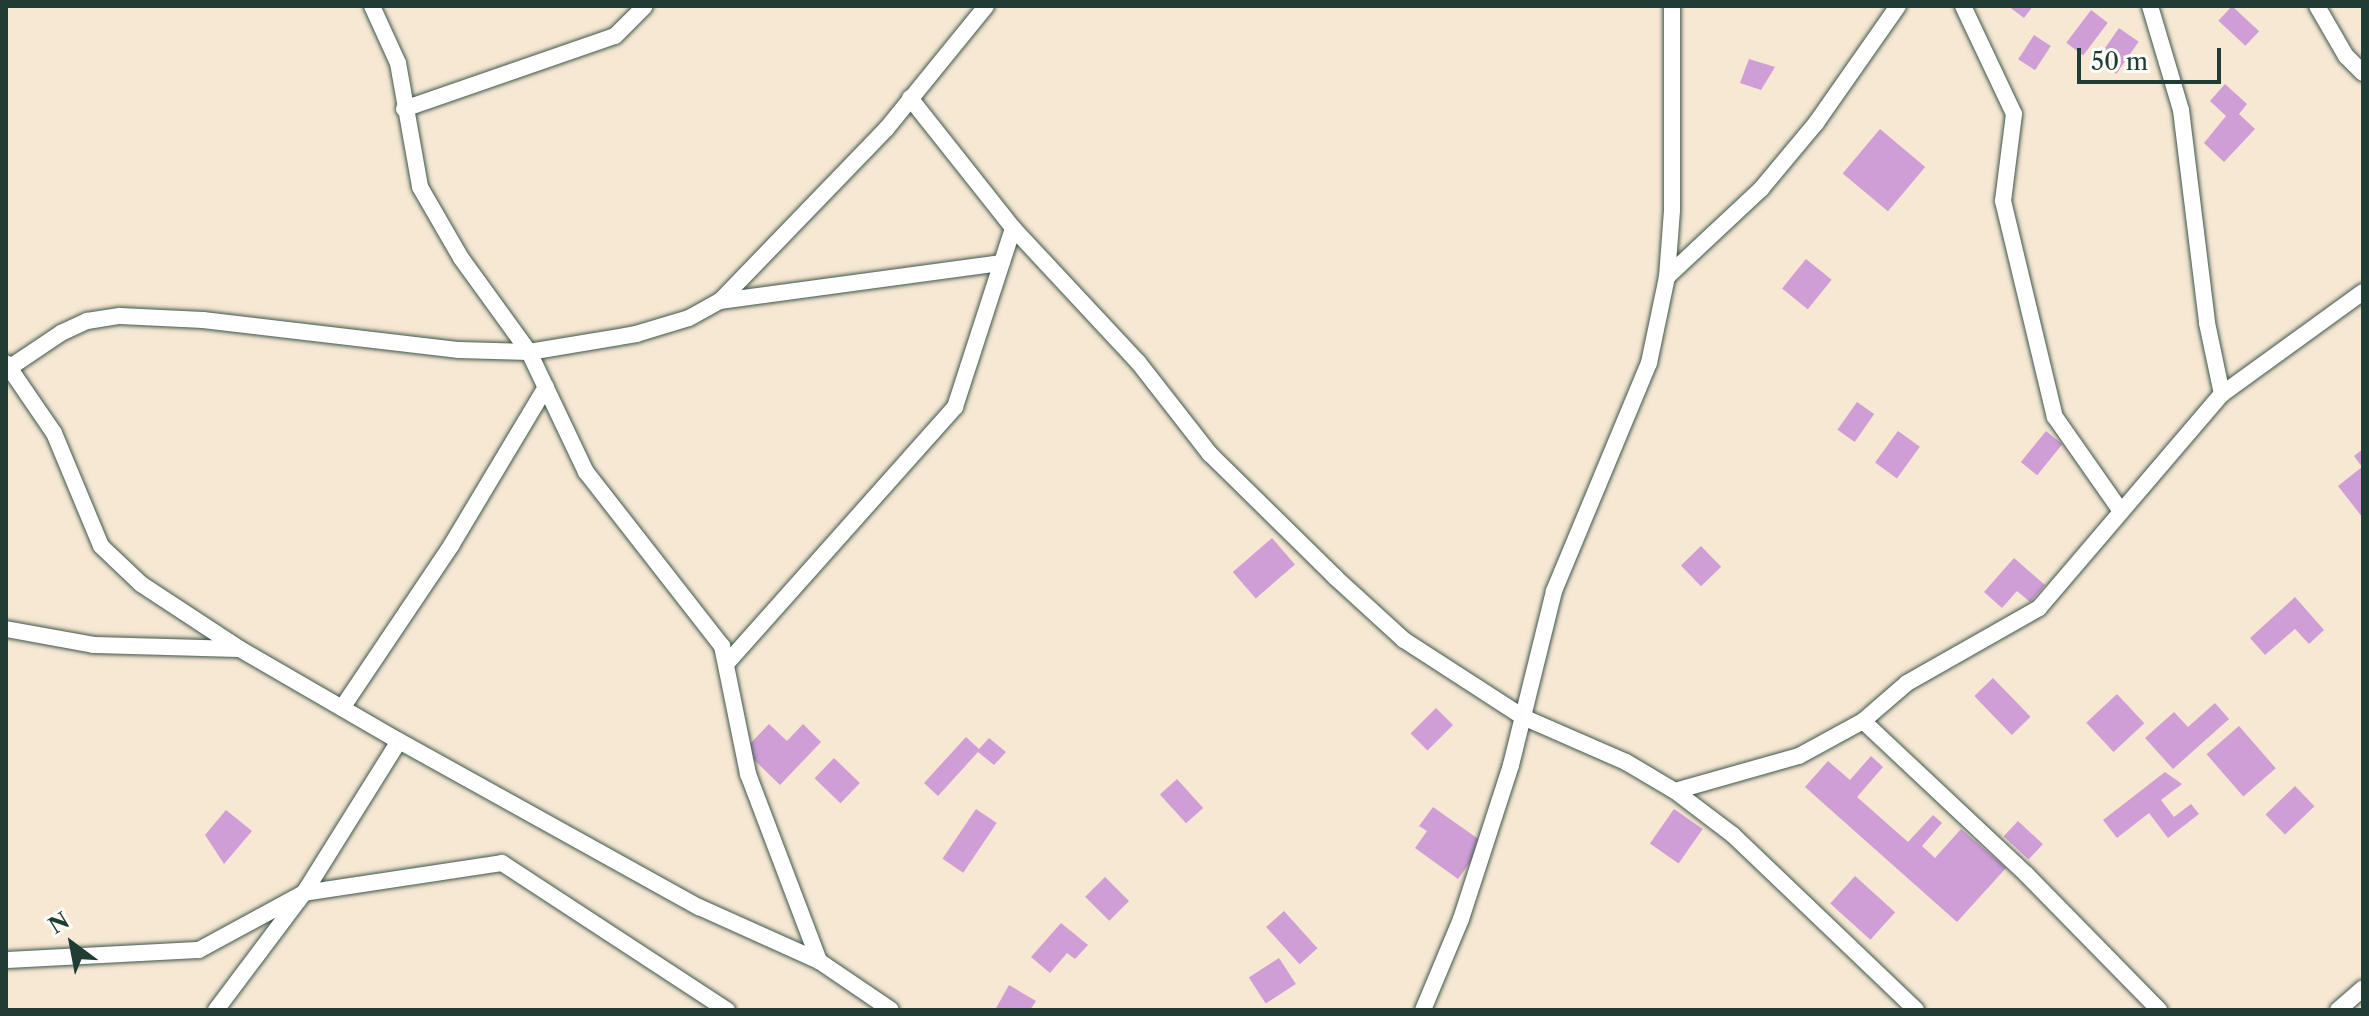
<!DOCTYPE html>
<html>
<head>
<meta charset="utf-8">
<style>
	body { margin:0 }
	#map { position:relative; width:2369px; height:1016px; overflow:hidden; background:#f6e8d3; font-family:"Libre Caslon Text",serif }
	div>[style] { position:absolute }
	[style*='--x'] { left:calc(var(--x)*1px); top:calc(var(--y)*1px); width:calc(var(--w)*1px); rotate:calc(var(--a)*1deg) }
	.building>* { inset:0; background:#cf9ed7; transform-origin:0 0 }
	.roads { filter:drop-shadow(0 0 2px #3f574c) drop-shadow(0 0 2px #3f574c) }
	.minor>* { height:16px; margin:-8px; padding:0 8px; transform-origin:8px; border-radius:8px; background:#fff }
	span { translate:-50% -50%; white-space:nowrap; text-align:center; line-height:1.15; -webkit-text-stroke:6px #fdfcf7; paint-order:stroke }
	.frame { position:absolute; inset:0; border:8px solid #1f3d34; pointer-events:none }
	.north { position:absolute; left:32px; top:904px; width:80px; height:80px; -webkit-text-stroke:6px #fdfcf7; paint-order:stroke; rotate:328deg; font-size:22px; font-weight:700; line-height:32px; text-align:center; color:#1f3d34 }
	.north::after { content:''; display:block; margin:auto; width:28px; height:36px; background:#1f3d34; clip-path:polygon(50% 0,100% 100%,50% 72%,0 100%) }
	.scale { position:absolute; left:2077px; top:48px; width:144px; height:36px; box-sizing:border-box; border:4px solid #1f3d34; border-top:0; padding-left:10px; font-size:24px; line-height:28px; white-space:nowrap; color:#1f3d34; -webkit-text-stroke:6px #fdfcf7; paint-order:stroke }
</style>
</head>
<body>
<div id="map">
	<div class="building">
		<i style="clip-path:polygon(2008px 6px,2033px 6px,2024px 18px)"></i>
		<i style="left:2232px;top:6px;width:37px;height:20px;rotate:43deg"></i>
		<i style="left:2091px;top:10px;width:21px;height:41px;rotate:37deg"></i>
		<i style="left:2119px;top:28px;width:24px;height:39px;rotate:35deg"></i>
		<i style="left:2034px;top:35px;width:20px;height:29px;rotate:33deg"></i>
		<i style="clip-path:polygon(1749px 59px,1775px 67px,1761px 90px,1740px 83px)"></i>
		<i style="clip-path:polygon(2225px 84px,2247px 104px,2239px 114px,2255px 129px,2224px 162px,2204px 143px,2226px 116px,2210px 101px)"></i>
		<i style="left:1880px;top:129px;width:59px;height:58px;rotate:40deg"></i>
		<i style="left:1806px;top:259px;width:33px;height:38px;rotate:39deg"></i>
		<i style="left:1857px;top:402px;width:21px;height:34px;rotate:35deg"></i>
		<i style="left:1898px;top:431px;width:27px;height:39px;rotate:36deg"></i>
		<i style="left:2046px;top:431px;width:21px;height:40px;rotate:39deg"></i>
		<i style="clip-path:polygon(2363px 449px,2363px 518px,2338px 486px,2362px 467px,2354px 456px)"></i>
		<i style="left:1272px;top:538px;width:35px;height:52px;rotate:49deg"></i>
		<i style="left:1701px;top:546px;width:29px;height:28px;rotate:46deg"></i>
		<i style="clip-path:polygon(2014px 558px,2045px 585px,2030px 602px,2017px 591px,2002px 608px,1984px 592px)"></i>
		<i style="clip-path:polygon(2295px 597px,2324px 630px,2309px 644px,2295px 629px,2265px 655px,2250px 638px)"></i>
		<i style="left:1993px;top:678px;width:54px;height:26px;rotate:46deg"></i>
		<i style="left:2117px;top:694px;width:40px;height:42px;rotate:47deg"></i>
		<i style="clip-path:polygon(2215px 703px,2229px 719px,2173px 769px,2145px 738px,2174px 712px,2188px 727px)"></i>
		<i style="left:1436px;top:708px;width:24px;height:36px;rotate:45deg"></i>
		<i style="clip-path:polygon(769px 724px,787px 741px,803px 724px,821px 742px,780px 785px,744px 750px)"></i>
		<i style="left:2239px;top:726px;width:56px;height:43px;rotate:49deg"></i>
		<i style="clip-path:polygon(966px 737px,979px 749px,989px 738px,1006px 752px,994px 765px,978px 752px,938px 796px,924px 783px)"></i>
		<i style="clip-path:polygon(1871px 756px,1883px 767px,1857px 797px,1908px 842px,1933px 815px,1942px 823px,1922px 846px,1935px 858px,1961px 829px,2006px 868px,1957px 922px,1805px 787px,1828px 761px,1850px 780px)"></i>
		<i style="left:834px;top:758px;width:36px;height:28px;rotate:44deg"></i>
		<i style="clip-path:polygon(2165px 772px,2182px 784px,2161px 800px,2174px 817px,2191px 804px,2199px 814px,2168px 838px,2149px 813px,2117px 838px,2103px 820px)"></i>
		<i style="left:1177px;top:779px;width:39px;height:23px;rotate:48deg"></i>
		<i style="left:2295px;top:786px;width:28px;height:41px;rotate:46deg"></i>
		<i style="clip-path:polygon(1433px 807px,1484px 843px,1458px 879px,1415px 848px,1427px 831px,1419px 826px)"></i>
		<i style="left:976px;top:809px;width:25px;height:60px;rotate:34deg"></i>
		<i style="left:1674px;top:809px;width:35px;height:42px;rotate:35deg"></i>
		<i style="clip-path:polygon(226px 810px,252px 831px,224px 864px,205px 835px)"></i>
		<i style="left:2018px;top:821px;width:34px;height:21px;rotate:43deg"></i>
		<i style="left:1855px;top:876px;width:54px;height:37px;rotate:42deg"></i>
		<i style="left:1105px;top:877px;width:34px;height:28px;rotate:45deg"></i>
		<i style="left:1284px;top:911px;width:50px;height:24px;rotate:48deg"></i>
		<i style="clip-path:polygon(1061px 923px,1088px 945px,1075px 959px,1067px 953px,1050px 973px,1031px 957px)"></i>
		<i style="left:1279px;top:958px;width:31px;height:36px;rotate:57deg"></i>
		<i style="clip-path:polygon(1009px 985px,1036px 1001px,1030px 1010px,995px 1010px)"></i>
	</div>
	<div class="roads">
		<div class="minor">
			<i style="--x:372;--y:6;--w:63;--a:65.5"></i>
			<i style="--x:398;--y:63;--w:126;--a:79.9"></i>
			<i style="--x:420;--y:187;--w:82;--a:60"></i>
			<i style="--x:461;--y:258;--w:116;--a:54.1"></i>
			<i style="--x:529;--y:352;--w:133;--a:64.6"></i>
			<i style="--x:586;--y:472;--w:221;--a:52"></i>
			<i style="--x:722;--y:646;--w:131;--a:78.5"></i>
			<i style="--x:748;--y:774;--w:200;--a:69.2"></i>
			<i style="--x:1963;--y:6;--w:119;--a:64.7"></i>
			<i style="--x:2014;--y:114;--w:88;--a:97.2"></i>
			<i style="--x:2003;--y:201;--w:222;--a:76.5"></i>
			<i style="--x:2055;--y:417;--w:113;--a:55"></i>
			<i style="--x:2150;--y:6;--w:109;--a:73.4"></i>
			<i style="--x:2181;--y:110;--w:215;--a:83"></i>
			<i style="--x:2207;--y:323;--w:73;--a:78.1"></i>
			<i style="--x:2317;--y:6;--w:58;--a:59.9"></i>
			<i style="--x:2346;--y:56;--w:24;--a:45"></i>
			<i style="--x:910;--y:98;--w:166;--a:51.6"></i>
			<i style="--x:1013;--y:228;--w:183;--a:47"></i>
			<i style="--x:1138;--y:362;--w:117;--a:52"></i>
			<i style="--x:1210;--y:454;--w:175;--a:44.5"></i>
			<i style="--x:1335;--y:577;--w:93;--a:42.4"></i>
			<i style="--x:1404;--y:640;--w:142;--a:32.9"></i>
			<i style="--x:1523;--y:717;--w:112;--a:23.6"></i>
			<i style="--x:1626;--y:762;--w:57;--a:30.6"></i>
			<i style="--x:1675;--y:791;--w:73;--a:37.2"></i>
			<i style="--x:1733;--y:835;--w:253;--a:43.7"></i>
			<i style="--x:404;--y:109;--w:223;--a:-19.1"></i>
			<i style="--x:615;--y:36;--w:42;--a:-45"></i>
			<i style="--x:1667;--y:277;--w:129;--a:-43.1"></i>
			<i style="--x:1761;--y:189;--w:86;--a:-50.2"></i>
			<i style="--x:1816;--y:123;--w:143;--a:-55"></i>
			<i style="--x:720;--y:301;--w:284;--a:-7.7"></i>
			<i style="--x:6;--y:363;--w:85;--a:55.6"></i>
			<i style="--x:54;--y:433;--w:122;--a:67.4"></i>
			<i style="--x:101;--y:546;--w:55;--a:43.5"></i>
			<i style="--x:141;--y:584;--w:118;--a:33.3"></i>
			<i style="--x:240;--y:649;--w:184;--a:30.1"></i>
			<i style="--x:399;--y:741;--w:343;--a:29"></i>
			<i style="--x:699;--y:907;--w:132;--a:24.2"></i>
			<i style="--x:819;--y:961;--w:87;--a:34.2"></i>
			<i style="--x:9;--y:368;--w:63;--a:-33.9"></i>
			<i style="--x:61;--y:333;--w:29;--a:-25"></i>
			<i style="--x:87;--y:321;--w:33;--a:-9"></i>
			<i style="--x:120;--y:316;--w:83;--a:2.8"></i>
			<i style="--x:203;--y:320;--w:258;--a:6.7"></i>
			<i style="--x:459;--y:350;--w:70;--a:1.6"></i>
			<i style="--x:529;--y:352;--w:109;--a:-9.5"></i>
			<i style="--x:636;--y:334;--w:55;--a:-16.8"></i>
			<i style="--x:689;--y:318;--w:35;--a:-29"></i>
			<i style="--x:720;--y:301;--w:240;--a:-46"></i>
			<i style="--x:887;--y:128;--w:157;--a:-50.9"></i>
			<i style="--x:6;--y:629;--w:89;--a:10.3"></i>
			<i style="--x:94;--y:645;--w:145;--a:1.6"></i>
			<i style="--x:727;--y:663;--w:343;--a:-48.3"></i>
			<i style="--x:955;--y:407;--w:188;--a:-72"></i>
			<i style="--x:342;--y:708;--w:197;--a:-56.1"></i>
			<i style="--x:452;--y:544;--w:183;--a:-59.1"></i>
			<i style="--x:1863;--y:721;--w:225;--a:43.2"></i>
			<i style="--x:2027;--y:875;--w:189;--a:45.6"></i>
			<i style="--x:1675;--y:791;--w:129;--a:-15.8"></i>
			<i style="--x:1799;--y:756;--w:73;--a:-28.7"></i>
			<i style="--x:1863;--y:721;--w:58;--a:-40.8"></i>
			<i style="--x:1907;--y:683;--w:152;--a:-29.6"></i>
			<i style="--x:2039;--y:608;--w:282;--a:-49.5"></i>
			<i style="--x:2222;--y:394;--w:174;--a:-35.9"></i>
			<i style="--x:6;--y:960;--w:193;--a:-3"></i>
			<i style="--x:199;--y:950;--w:119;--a:-28.5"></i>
			<i style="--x:304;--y:893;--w:200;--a:-8.6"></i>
			<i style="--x:502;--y:863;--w:269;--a:33.2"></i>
			<i style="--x:216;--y:1010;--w:146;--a:-53.1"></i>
			<i style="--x:304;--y:893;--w:179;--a:-58"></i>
			<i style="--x:1423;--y:1010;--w:99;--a:-67.3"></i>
			<i style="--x:1461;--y:919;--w:162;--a:-72"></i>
			<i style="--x:1511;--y:765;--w:179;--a:-76.1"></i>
			<i style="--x:1554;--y:591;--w:247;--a:-67.4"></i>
			<i style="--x:1649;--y:363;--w:88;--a:-78.2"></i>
			<i style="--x:1667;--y:277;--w:67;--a:-85.7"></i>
			<i style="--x:1672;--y:210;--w:204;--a:-90"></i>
			<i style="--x:2338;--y:1010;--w:33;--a:-41"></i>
		</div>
	</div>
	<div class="frame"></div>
	<div class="north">N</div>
	<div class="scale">50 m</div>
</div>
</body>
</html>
